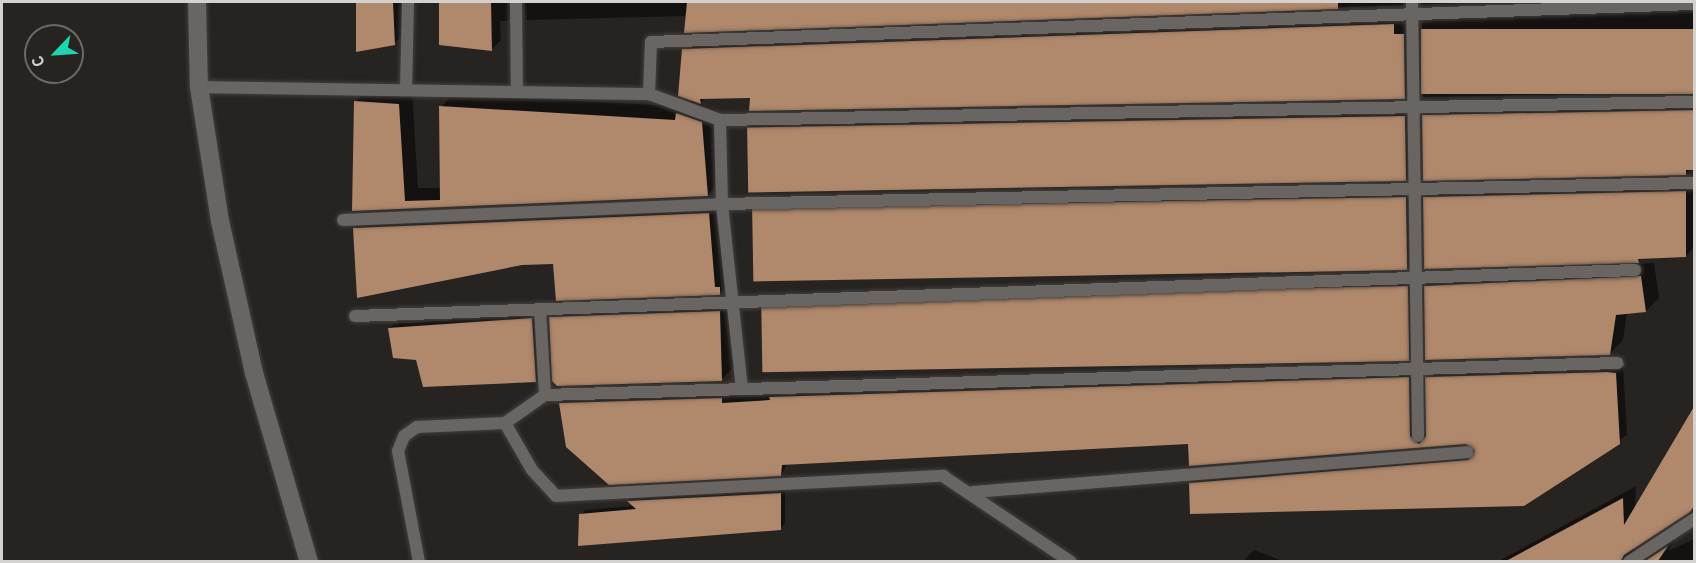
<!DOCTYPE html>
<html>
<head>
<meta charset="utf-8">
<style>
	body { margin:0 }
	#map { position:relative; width:1696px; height:563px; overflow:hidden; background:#262320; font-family:Overpass,sans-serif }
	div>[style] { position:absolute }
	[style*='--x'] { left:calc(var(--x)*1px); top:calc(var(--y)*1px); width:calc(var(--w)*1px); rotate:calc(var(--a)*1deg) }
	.shadow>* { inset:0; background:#0007 }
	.building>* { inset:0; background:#b0886b; transform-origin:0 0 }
	.roads { filter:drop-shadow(0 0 2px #423f3d) drop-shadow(0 0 2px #423f3d) }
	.lane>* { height:12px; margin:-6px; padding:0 6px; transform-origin:6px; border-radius:6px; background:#696562 }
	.street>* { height:18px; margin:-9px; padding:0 9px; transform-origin:9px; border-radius:9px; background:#696562 }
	span { translate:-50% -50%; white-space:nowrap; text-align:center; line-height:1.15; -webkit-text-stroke:6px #262320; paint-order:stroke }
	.frame { position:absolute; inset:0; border:3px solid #d4d1d0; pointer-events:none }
	.north { position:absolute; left:24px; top:24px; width:60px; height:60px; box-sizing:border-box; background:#262320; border:2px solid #6c6966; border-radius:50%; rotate:245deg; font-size:16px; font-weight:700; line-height:24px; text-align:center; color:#d4d1d0 }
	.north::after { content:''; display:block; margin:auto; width:21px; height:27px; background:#1fd5b0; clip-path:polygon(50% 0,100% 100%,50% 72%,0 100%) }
</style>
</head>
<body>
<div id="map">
	<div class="shadow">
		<i style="clip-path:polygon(357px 2px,405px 2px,408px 30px,395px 43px,358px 50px)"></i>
		<i style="clip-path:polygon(441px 2px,517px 2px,517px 12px,507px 21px,500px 21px,501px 40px,491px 50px,441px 43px)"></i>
		<i style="clip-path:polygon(525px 2px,1406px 2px,1403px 5px,686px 31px,687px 16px,526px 20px)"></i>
		<i style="clip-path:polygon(1421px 2px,1495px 2px,1422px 4px)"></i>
		<i style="clip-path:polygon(1694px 4px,1694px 92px,1423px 97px,1422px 23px,1431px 13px)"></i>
		<i style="clip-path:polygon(1417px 10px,1418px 84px,1404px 98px,706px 97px,700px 103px,715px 109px,721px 181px,707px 195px,354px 210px,355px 102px,369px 88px,412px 91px,418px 188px,441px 188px,441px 107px,454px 93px,684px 107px,692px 99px,684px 50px,697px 36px)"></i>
		<i style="clip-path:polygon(1694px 102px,1694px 168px,1686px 173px,1423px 116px,1433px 106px)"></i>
		<i style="clip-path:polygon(1418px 103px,1419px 166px,1406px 179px,749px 128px,762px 115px)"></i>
		<i style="clip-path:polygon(1694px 179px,1694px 247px,1686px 256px,1642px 257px,1636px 264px,1654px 263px,1659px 298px,1646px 311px,1627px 313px,1623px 340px,1609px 354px,1426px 286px,1439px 273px,1606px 265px,1424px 198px,1438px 184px)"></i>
		<i style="clip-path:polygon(1419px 185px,1420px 255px,1407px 268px,753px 212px,767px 199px)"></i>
		<i style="clip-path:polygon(722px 200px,733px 280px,719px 293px,355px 228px,368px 215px)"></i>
		<i style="clip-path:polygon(1421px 274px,1422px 346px,1408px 360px,763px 310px,776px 297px)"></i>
		<i style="clip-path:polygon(733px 298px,735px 366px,721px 380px,550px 318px,564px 304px)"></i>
		<i style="clip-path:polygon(536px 314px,540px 376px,535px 380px,417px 359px,389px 328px,394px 324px)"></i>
		<i style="clip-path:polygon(1623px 366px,1627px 435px,1523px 504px,1191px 483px,1199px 476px,1475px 453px,1477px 451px,1467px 442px,1190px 465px,1190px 443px,788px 463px,781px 475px,561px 403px,569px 396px,729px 391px,729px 396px,1416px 371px,1417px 428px,1428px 438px,1427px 378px,1435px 370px)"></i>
		<i style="clip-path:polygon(1636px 486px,1633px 547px,1638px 556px,1677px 537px,1668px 551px,1694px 539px,1694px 562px,1497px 562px)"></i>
		<i style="clip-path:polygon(785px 489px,785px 524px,780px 529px,581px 515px,585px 510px,634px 506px,629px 501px,633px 497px)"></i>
		<i style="clip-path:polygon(1254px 550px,1285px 562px,1242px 562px)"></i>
	</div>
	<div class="building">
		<i style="clip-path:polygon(356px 2px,393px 2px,395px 45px,356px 52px)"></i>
		<i style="clip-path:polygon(439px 2px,491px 2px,492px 51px,439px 45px)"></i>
		<i style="clip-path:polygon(687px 2px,1338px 2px,1338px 9px,684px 33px)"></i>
		<i style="clip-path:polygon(1394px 24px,1394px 34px,1404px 34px,1405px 99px,749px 111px,750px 98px,700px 99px,701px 104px,678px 96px,682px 49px)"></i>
		<i style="left:1695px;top:29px;width:65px;height:274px;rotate:90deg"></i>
		<i style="clip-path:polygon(354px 101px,399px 104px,405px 201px,440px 200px,439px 106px,675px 120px,676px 113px,702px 122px,708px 196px,352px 211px)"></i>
		<i style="clip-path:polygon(1695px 110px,1695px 170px,1686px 170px,1686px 175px,1423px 181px,1422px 115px)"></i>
		<i style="left:1405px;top:116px;width:65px;height:658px;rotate:89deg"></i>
		<i style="clip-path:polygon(1686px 191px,1686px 257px,1638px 259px,1639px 263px,1424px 269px,1423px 197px)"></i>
		<i style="left:1406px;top:197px;width:73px;height:654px;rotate:89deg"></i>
		<i style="clip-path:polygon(709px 213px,715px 287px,720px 287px,720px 295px,556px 301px,553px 264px,522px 265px,357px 298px,353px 228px)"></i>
		<i style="clip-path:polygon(1641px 276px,1646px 312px,1616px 315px,1610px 355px,1425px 360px,1424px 286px)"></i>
		<i style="left:1408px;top:286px;width:75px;height:647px;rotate:89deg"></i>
		<i style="clip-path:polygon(720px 311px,722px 381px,557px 386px,552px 381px,549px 317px)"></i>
		<i style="clip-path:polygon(532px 318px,536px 382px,423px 387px,416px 360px,393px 358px,388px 328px)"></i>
		<i style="clip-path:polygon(1607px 372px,1616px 373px,1620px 444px,1524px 506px,1190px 514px,1189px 483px,1468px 460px,1475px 451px,1466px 444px,1189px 466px,1188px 444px,782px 465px,781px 476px,609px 485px,566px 447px,559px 403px,722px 398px,722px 403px,770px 400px,769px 397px,1409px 377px,1410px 436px,1419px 444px,1426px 436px,1425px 377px)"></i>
		<i style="clip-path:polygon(1695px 405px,1695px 505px,1690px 512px,1624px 555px,1621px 561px,1506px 561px,1623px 498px,1624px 525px)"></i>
		<i style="clip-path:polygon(781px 493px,781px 530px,578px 546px,579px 514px,636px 509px,627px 501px)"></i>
		<i style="clip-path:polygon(1668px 546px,1658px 561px,1645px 561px)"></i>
	</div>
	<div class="roads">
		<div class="lane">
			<i style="--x:516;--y:2;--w:90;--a:89.4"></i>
			<i style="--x:1412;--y:2;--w:434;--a:89.2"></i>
			<i style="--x:199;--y:87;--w:450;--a:0.9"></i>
			<i style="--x:649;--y:94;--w:52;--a:-87.8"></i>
			<i style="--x:651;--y:42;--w:1044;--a:-2.09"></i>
			<i style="--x:406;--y:90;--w:88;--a:-88.7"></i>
			<i style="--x:720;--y:120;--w:974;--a:-1.06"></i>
			<i style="--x:343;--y:220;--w:379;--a:-2.4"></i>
			<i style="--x:722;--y:204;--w:84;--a:-91.4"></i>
			<i style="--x:720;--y:120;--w:76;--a:-159.9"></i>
			<i style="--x:540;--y:310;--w:85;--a:86.6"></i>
			<i style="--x:355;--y:316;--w:1281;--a:-2.06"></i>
			<i style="--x:742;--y:389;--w:186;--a:-96.2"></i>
			<i style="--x:722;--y:204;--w:972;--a:-1.24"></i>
			<i style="--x:505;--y:423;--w:49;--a:-35"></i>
			<i style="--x:545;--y:395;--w:1073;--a:-1.71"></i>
			<i style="--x:973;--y:492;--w:496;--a:-4.6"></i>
			<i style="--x:419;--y:562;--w:113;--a:-100.7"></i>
			<i style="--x:398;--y:451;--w:16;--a:-68"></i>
			<i style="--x:404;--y:436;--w:16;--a:-35"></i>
			<i style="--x:417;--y:427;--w:88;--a:-2.6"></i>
			<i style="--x:505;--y:423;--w:54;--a:60.1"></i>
			<i style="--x:532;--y:470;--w:35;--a:47"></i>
			<i style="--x:556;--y:496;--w:388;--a:-3"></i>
			<i style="--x:943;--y:476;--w:154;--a:33.9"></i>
			<i style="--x:1629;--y:562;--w:78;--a:-33.5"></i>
		</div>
		<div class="street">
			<i style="--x:197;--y:2;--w:85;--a:88.7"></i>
			<i style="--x:199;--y:87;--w:136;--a:81.1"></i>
			<i style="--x:220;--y:221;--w:156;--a:77.4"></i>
			<i style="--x:254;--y:373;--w:197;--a:73.8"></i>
		</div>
	</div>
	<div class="frame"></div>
	<div class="north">С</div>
</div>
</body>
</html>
